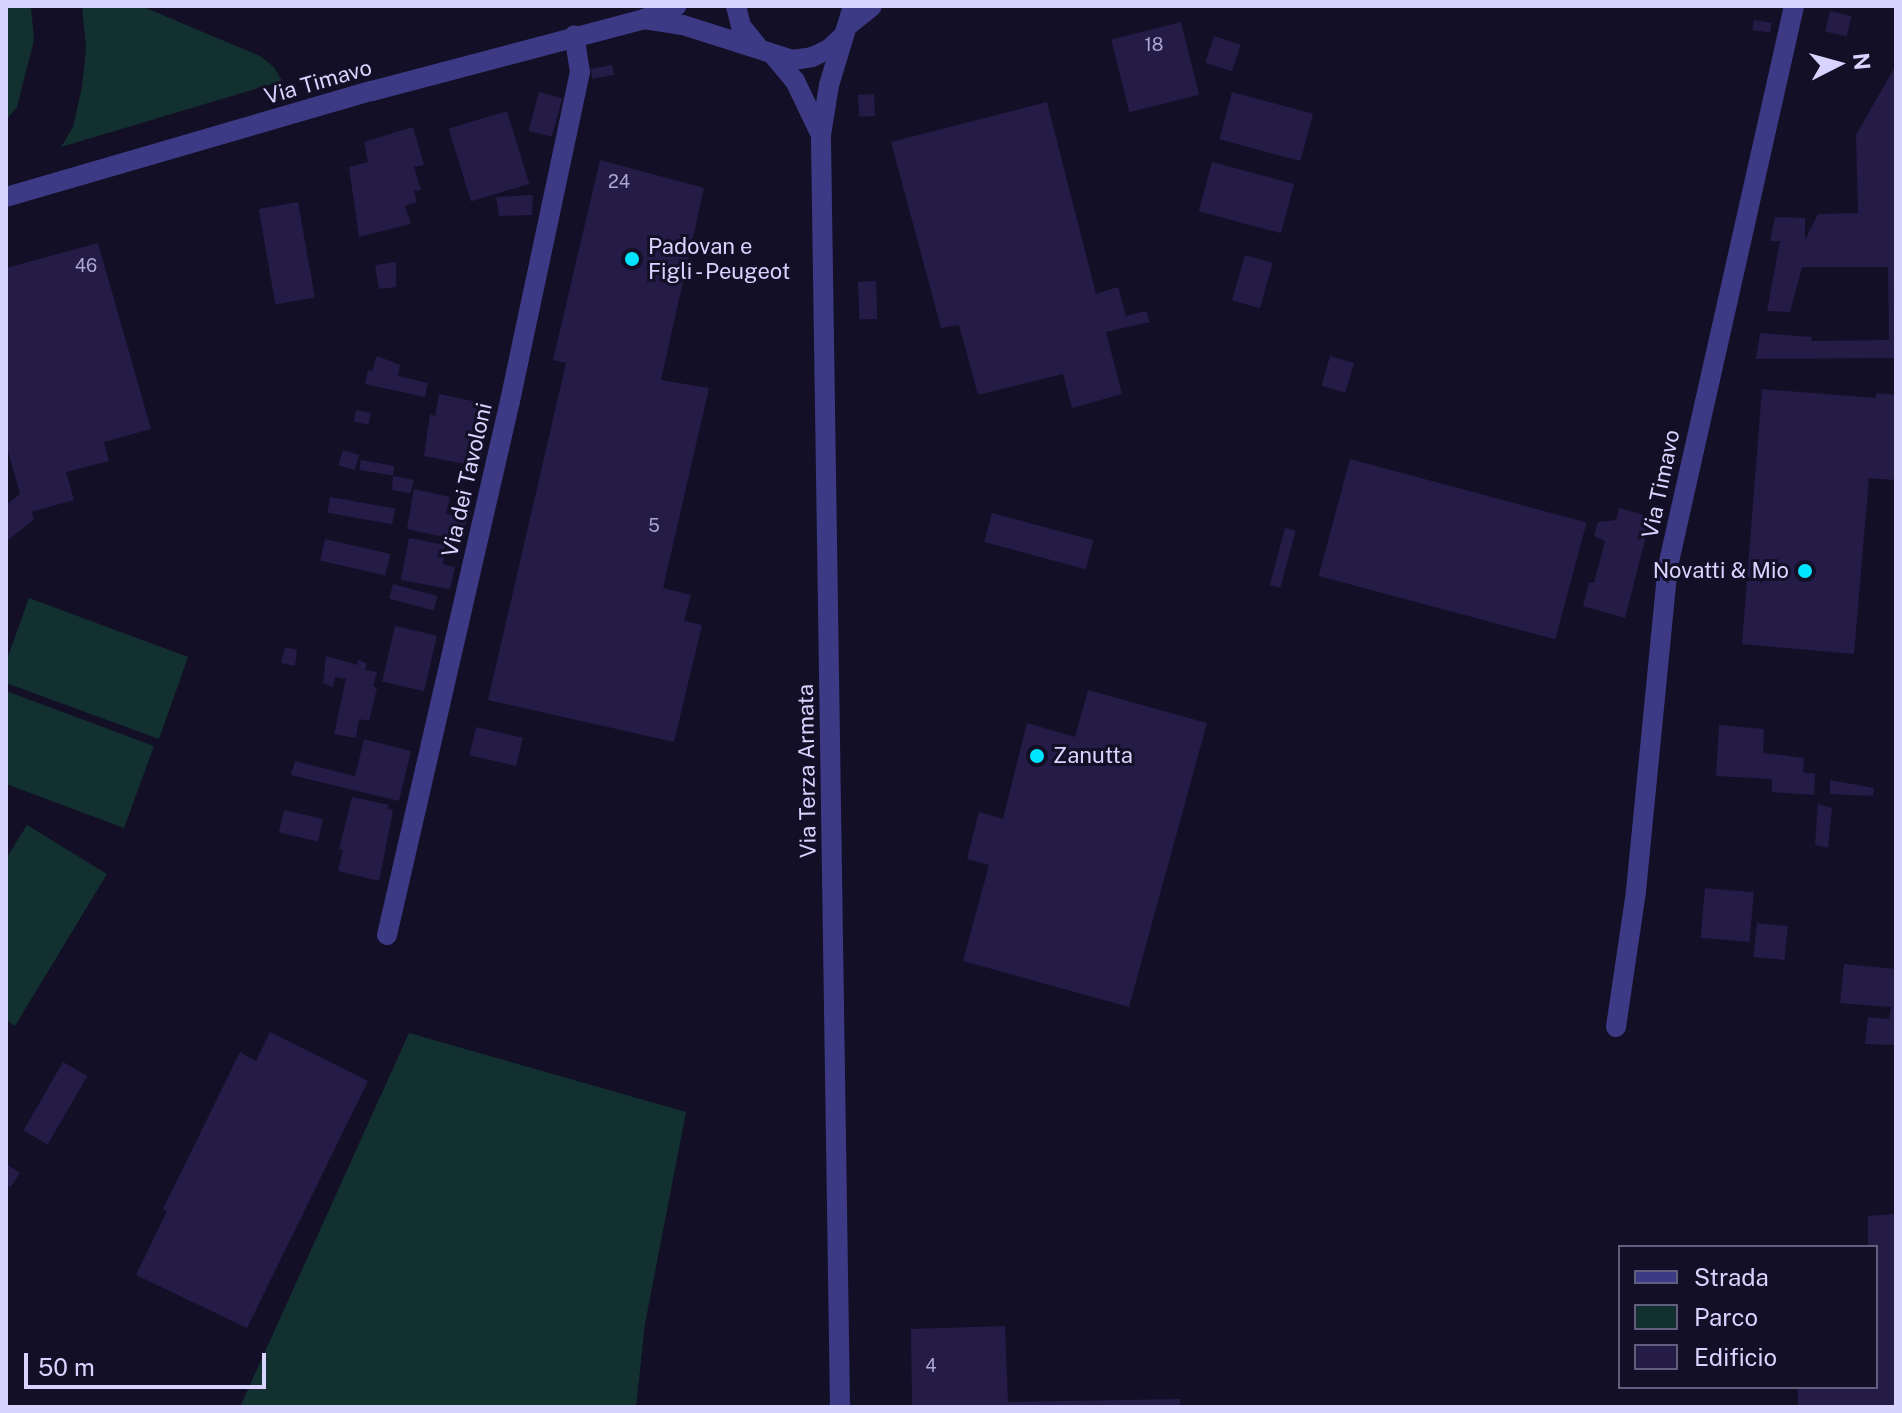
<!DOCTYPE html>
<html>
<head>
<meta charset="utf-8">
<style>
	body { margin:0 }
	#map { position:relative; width:1902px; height:1413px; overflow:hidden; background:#130f26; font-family:"Public Sans",sans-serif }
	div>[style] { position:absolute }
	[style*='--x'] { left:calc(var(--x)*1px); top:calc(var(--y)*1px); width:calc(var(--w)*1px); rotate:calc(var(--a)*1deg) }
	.green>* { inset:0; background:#12302f }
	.building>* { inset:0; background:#241b47; transform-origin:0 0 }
	.minor>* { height:20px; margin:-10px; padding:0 10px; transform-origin:10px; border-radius:10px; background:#3d3a85 }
	.dots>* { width:22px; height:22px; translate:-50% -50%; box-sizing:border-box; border:4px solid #130f26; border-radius:50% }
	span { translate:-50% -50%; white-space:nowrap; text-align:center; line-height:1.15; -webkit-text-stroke:6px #130f26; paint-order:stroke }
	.number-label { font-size:18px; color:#aca6d1 }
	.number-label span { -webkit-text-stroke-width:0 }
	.street-label { font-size:22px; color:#d9d4ff }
	.poi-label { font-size:22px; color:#d9d4ff }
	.left { translate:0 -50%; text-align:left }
	.right { translate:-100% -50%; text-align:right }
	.frame { position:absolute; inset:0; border:8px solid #d9d4ff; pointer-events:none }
	.legend { position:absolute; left:1618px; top:1245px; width:260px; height:144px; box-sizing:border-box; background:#130f26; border:2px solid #625e7d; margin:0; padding:10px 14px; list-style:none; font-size:24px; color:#d9d4ff }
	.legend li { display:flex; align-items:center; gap:16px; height:40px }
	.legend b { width:40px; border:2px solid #625e7d }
	.north { position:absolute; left:1798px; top:24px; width:80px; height:80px; -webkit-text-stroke:6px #130f26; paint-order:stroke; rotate:84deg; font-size:22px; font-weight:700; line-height:32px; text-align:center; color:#d9d4ff }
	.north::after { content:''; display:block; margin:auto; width:28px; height:36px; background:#d9d4ff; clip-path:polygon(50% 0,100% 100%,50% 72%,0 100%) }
	.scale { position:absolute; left:24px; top:1353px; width:242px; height:36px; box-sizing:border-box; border:4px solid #d9d4ff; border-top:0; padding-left:10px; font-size:24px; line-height:28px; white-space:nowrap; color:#d9d4ff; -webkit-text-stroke:6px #130f26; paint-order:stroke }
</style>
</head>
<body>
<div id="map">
	<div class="green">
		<i style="clip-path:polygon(6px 6px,31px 6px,34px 40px,17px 107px,6px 120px)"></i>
		<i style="clip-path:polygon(82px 6px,141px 6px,260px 56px,274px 67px,282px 81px,61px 147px,73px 127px,82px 87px,86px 48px)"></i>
		<i style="clip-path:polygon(29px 598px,188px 657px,159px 739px,6px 683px,6px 662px)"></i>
		<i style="clip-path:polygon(6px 691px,154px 746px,124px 828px,6px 784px)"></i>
		<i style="clip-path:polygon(27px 825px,107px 874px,15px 1026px,6px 1020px,6px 859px)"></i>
		<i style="clip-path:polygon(409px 1033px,686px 1112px,645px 1324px,636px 1407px,240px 1407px)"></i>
	</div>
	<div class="building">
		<i style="left:1830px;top:11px;width:22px;height:21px;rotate:13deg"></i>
		<i style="left:1754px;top:20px;width:18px;height:10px;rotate:9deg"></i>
		<i style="left:1181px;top:22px;width:75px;height:72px;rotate:76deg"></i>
		<i style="left:1214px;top:36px;width:28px;height:28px;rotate:18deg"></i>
		<i style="left:612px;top:65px;width:10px;height:22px;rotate:79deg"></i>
		<i style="clip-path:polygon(1896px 65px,1896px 358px,1756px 359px,1760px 333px,1812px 337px,1811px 341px,1889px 340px,1888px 267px,1802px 267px,1790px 312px,1767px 311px,1780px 241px,1770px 241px,1775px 217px,1805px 218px,1805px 240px,1818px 214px,1858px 213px,1856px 135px)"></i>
		<i style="left:539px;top:92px;width:24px;height:40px;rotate:15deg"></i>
		<i style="left:1232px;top:92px;width:84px;height:49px;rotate:15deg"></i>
		<i style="left:874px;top:94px;width:22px;height:16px;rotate:87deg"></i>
		<i style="clip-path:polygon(1047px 102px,1096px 294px,1118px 287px,1126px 316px,1146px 311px,1150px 322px,1106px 332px,1122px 394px,1072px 408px,1063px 374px,978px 395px,959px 325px,941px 328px,891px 142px)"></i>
		<i style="left:507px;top:111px;width:76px;height:61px;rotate:73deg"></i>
		<i style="clip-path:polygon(413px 127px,424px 165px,414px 167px,421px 190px,414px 191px,417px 202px,405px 206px,411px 224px,359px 237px,349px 167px,368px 162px,364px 142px)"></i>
		<i style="clip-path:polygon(600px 160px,704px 188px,661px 380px,709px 388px,663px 588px,691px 595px,684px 621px,702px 625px,674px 742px,488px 700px,566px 363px,553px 360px)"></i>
		<i style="left:1212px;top:162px;width:85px;height:51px;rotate:15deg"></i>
		<i style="clip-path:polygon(533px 195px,532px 215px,499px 216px,496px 197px)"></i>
		<i style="left:298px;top:202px;width:97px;height:40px;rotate:80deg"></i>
		<i style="clip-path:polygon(98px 243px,151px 429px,104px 442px,109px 461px,66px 472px,74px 500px,31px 512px,34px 519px,6px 542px,6px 505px,20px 494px,6px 444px,6px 268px)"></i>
		<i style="left:1245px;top:255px;width:29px;height:47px;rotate:16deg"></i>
		<i style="clip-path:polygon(396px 262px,396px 287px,379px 289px,375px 265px)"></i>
		<i style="left:876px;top:281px;width:38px;height:18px;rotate:88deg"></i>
		<i style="clip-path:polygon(377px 356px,400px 365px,398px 376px,428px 383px,425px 397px,365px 384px,368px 370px,372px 371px)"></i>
		<i style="left:1330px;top:356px;width:25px;height:31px;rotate:16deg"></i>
		<i style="clip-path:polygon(1762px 389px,1875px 398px,1877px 393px,1896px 395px,1894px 480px,1869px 478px,1854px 654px,1742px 644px)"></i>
		<i style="clip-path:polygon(439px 394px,487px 404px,480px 467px,424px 456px,430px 414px,435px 416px)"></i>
		<i style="left:356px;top:410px;width:15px;height:12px;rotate:11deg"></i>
		<i style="left:343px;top:450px;width:17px;height:16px;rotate:17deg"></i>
		<i style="left:1350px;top:459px;width:245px;height:121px;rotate:15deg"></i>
		<i style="left:361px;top:460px;width:34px;height:10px;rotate:10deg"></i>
		<i style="clip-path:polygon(393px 476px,414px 480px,410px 493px,392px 490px)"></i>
		<i style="clip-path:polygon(414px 489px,450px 497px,446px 514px,467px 518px,462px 541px,407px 529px)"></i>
		<i style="left:330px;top:497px;width:66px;height:16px;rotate:10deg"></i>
		<i style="clip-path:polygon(1619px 508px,1651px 517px,1625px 618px,1583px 606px,1589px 582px,1594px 583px,1605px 541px,1594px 536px,1598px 522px,1616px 520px)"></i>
		<i style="left:992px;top:513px;width:105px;height:30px;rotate:15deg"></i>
		<i style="left:1285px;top:528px;width:11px;height:59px;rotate:15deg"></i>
		<i style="clip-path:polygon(409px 538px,445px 545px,443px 564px,455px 567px,450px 589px,401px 580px)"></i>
		<i style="left:325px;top:539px;width:67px;height:22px;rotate:13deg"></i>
		<i style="left:393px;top:584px;width:46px;height:15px;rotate:15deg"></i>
		<i style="left:395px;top:626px;width:43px;height:57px;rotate:13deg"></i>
		<i style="clip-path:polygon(285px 647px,297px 650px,295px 666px,281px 663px)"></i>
		<i style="clip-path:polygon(326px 656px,358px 665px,358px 660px,367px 663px,365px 670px,377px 672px,373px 686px,377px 688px,369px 721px,359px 719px,356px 738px,334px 734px,346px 679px,335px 677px,333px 687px,323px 683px)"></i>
		<i style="clip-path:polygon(1088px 690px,1207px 723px,1129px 1007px,963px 961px,989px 865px,967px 859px,979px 812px,1003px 819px,1027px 723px,1075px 737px)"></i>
		<i style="clip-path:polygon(1719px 725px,1764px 729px,1763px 753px,1804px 758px,1803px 772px,1815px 774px,1814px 795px,1772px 792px,1772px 779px,1716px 776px)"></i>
		<i style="left:476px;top:727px;width:48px;height:29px;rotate:13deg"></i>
		<i style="clip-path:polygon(364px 739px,411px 751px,399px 801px,291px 775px,295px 761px,355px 776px)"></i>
		<i style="clip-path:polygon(1830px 780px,1874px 788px,1873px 796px,1830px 794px)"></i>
		<i style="clip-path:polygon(352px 797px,389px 805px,387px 809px,393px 810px,379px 881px,338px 871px,343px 850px,339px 849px)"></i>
		<i style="clip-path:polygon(1818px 804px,1832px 808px,1828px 848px,1815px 845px)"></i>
		<i style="left:284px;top:810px;width:40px;height:23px;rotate:13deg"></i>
		<i style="left:1705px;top:888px;width:49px;height:50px;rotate:5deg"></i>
		<i style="left:1757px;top:923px;width:31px;height:34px;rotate:6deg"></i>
		<i style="clip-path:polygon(1844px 964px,1896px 969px,1896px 1045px,1865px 1044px,1868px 1017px,1889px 1019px,1891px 1007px,1840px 1003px)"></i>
		<i style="clip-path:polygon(270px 1032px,368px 1081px,247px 1328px,136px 1275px,167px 1211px,163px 1209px,240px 1052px,256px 1061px)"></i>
		<i style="left:63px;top:1062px;width:28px;height:79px;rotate:30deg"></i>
		<i style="clip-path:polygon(6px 1164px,20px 1173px,11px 1187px,6px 1184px)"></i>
		<i style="clip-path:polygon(1895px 1214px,1896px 1407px,1798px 1407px,1798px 1387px,1876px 1387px,1876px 1247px,1868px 1247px,1868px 1216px)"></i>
		<i style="clip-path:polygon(1005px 1326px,1008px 1402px,1180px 1399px,1180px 1407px,912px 1407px,911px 1329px)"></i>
	</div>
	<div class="minor">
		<i style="--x:736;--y:6;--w:21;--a:76"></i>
		<i style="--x:741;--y:26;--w:26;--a:51"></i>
		<i style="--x:644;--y:19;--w:39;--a:9"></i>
		<i style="--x:683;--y:25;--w:115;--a:17.7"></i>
		<i style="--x:793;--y:60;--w:19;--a:-9"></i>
		<i style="--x:812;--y:57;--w:19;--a:-25"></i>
		<i style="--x:829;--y:49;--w:19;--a:-43"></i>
		<i style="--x:850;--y:24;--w:28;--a:-39"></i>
		<i style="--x:774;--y:56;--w:33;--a:50"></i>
		<i style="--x:795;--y:81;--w:60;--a:64.3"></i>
		<i style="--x:6;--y:197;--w:381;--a:-16.2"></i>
		<i style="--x:372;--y:91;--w:281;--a:-14.8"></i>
		<i style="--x:644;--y:19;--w:35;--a:-22"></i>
		<i style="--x:387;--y:935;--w:548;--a:-77.03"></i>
		<i style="--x:510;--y:401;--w:336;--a:-78"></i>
		<i style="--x:580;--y:72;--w:37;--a:-99"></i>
		<i style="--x:1616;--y:1027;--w:137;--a:-81.6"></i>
		<i style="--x:1636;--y:891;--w:327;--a:-84.4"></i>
		<i style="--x:1668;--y:566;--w:574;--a:-77.32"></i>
		<i style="--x:840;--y:1407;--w:1272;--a:-90.86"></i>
		<i style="--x:821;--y:135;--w:51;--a:-80.9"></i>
		<i style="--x:829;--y:85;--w:83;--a:-73.1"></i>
	</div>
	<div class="dots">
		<i style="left:632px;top:259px;background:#00e5ff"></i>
		<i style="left:1805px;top:571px;background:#00e5ff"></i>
		<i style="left:1037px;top:756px;background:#00e5ff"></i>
	</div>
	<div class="number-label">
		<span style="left:1154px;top:45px">18</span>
		<span style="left:619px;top:182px">24</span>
		<span style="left:86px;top:266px">46</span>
		<span style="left:654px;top:526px">5</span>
		<span style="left:931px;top:1366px">4</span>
	</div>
	<div class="street-label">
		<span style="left:318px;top:82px;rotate:-16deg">Via Timavo</span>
		<span style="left:467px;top:480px;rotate:-77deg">Via dei Tavoloni</span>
		<span style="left:1661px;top:484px;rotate:-78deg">Via Timavo</span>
		<span style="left:807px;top:771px;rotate:-91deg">Via Terza Armata</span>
	</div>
	<div class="poi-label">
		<span class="left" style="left:648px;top:259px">Padovan e<br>Figli - Peugeot</span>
		<span class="right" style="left:1789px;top:571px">Novatti &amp; Mio</span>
		<span class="left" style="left:1053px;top:756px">Zanutta</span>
	</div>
	<div class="frame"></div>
	<ul class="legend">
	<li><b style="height:10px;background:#3d3a85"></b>Strada</li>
	<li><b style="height:22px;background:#12302f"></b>Parco</li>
	<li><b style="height:22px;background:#241b47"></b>Edificio</li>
	</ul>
	<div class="north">N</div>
	<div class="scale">50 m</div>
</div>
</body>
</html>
